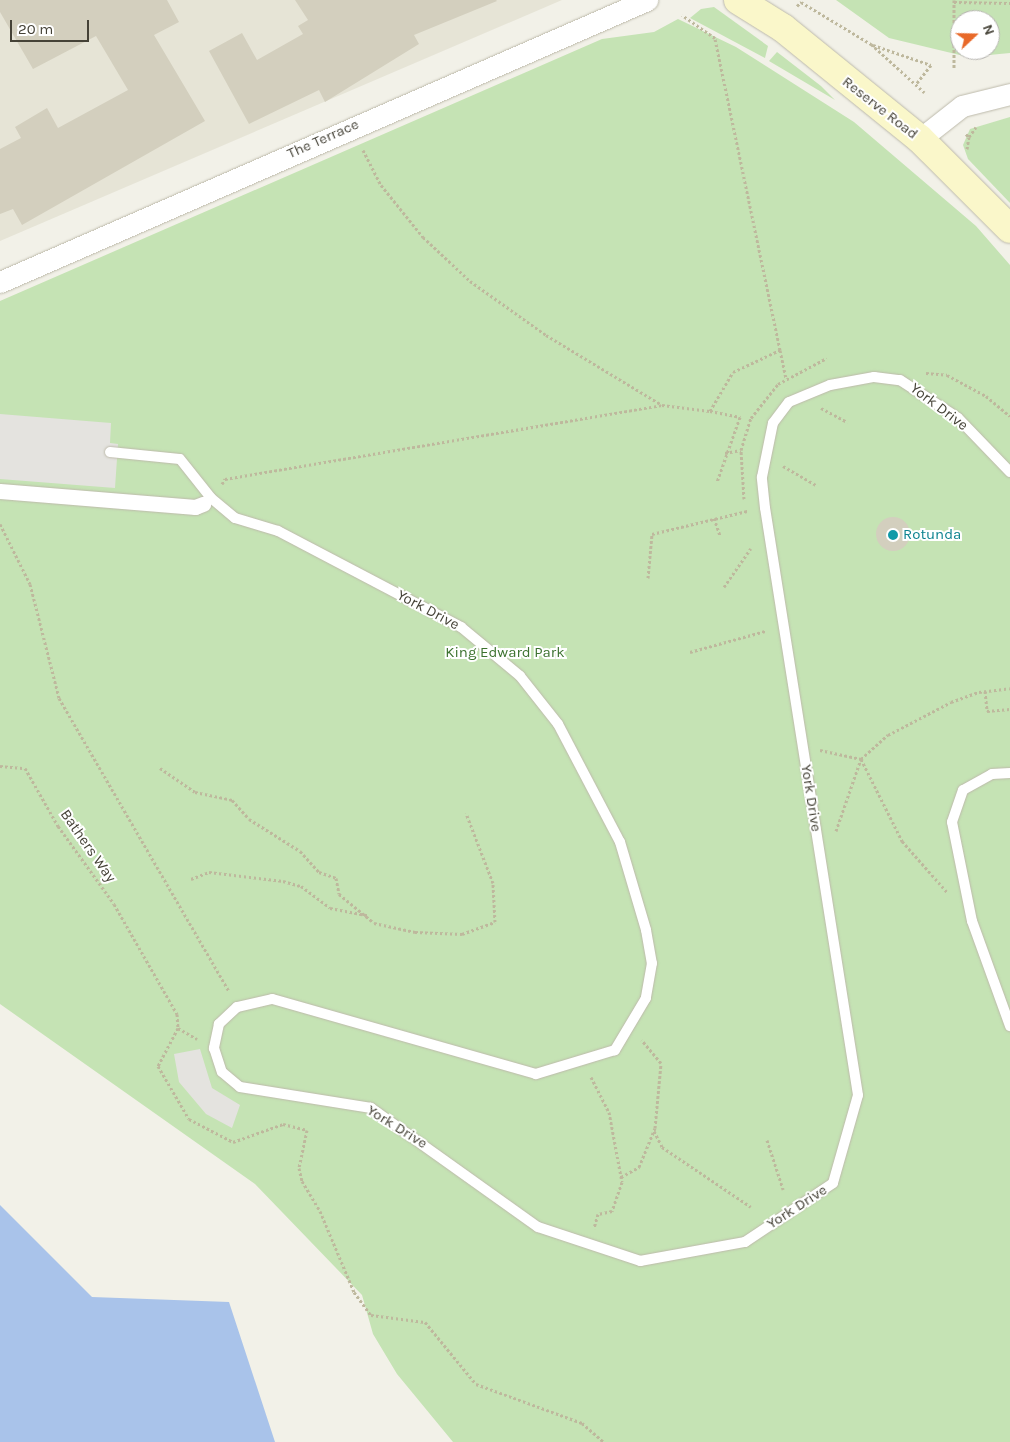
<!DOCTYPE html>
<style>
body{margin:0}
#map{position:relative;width:1010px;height:1442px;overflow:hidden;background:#f2f1e8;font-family:Karla,sans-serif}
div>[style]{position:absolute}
.residential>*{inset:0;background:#e6e4d6}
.green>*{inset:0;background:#c5e3b4}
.parking>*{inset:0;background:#e4e3df}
.water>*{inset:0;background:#a9c3ea}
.building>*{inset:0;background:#d3cfbe}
.round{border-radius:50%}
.path>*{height:3px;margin-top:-1.5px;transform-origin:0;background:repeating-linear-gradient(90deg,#beb89d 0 2.5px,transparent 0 5px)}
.roads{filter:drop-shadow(0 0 1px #bdbaab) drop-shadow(0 0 1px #bdbaab)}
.service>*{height:10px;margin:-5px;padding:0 5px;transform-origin:5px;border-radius:5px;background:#fff}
.pedestrian>*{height:15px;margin:-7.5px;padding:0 7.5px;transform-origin:7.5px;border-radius:7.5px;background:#fff}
.minor>*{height:21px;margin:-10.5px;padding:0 10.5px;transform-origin:10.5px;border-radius:10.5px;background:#fff}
.secondary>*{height:28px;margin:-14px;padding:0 14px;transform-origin:14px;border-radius:14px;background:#faf7ca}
.dots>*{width:14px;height:14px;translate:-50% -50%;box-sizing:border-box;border:2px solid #fff;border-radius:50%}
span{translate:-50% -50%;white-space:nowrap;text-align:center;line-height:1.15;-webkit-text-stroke:4px #fff;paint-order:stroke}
.street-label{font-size:15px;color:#454237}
.culture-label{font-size:15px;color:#0d838f}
.left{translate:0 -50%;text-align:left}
.park-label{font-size:15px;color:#3c722f}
.north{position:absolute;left:950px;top:10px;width:50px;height:50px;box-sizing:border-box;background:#fff;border:1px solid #b5b3af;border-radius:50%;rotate:69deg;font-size:14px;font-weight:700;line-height:20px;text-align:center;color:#454237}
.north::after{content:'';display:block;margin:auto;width:18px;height:22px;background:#e86929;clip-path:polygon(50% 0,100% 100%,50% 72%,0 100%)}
.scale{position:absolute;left:10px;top:20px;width:79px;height:22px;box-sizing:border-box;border:2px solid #454237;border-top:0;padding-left:6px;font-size:15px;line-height:18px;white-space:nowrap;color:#454237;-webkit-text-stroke:4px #fff;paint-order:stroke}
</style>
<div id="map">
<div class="residential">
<div style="clip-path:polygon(0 0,562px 0,0 241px)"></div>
</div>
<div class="green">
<div style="clip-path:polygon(evenodd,836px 0,1010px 0,1010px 53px,968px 57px,889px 38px,836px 0,960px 20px,990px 20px,990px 50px,960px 50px,960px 20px)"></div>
<div style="clip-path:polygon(714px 7px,768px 46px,765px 58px,690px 18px,701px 9px)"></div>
<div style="clip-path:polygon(678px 19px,736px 47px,854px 122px,976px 226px,1010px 265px,1010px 1442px,453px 1442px,397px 1374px,373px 1334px,362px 1295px,255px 1184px,0 1004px,0 301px,602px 39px,654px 32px)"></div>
<div style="clip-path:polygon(777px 52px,821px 86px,835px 100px,769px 61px)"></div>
<div style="clip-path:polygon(1010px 117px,1010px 203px,968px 159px,963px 145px,970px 129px)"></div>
</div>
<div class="parking">
<div style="clip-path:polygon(0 414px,111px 423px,110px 443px,118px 444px,115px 488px,0 479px)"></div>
<div style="clip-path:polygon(200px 1049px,212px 1088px,240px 1105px,232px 1128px,206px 1114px,179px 1082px,174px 1054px)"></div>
</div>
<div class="water">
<div style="clip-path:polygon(0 1205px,92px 1297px,229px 1302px,275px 1442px,0 1442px)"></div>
</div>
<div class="building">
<div style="clip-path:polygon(0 0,167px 0,179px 22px,154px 35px,205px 121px,22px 225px,13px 209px,0 214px,0 149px,21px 138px,15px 127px,47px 108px,58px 128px,128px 90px,96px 36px,33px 69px,0 12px)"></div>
<div style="clip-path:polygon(295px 0,496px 0,497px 1px,414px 35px,419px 44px,325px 102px,319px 90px,249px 124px,209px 51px,242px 33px,257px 60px,303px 34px,298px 26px,308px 20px)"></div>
<div class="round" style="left:876px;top:517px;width:34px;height:34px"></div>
</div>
<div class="path">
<div style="left:954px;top:0;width:69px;rotate:90deg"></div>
<div style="left:954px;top:2px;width:56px;rotate:1deg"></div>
<div style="left:797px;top:6px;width:6px;rotate:-45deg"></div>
<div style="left:801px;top:2px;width:82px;rotate:31deg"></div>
<div style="left:871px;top:44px;width:72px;rotate:42.2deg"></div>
<div style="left:873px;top:45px;width:61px;rotate:19deg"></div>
<div style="left:931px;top:65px;width:24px;rotate:128deg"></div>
<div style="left:966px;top:134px;width:4px;rotate:45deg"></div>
<div style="left:969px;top:137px;width:12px;rotate:-55deg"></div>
<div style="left:967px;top:149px;width:12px;rotate:-81deg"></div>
<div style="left:363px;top:150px;width:39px;rotate:63deg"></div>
<div style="left:381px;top:185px;width:67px;rotate:51.1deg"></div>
<div style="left:423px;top:237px;width:64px;rotate:43.1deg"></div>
<div style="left:470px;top:281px;width:93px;rotate:35.4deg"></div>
<div style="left:546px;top:335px;width:135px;rotate:31.1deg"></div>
<div style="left:780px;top:350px;width:29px;rotate:78deg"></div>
<div style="left:926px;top:373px;width:21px;rotate:5deg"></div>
<div style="left:947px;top:375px;width:44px;rotate:28.3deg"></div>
<div style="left:986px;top:396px;width:31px;rotate:40deg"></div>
<div style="left:821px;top:408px;width:30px;rotate:28deg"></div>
<div style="left:710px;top:411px;width:31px;rotate:11deg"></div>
<div style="left:740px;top:417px;width:69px;rotate:109.5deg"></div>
<div style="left:725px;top:453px;width:16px;rotate:-11deg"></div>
<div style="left:783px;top:466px;width:39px;rotate:30deg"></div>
<div style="left:222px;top:484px;width:6px;rotate:-59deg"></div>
<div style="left:225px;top:479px;width:443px;rotate:-9.6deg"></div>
<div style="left:662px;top:405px;width:48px;rotate:7.1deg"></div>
<div style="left:710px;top:411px;width:45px;rotate:-59.5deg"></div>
<div style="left:733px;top:372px;width:52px;rotate:-25.1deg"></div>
<div style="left:780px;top:350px;width:319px;rotate:-101.8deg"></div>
<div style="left:715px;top:38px;width:40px;rotate:-145.1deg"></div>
<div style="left:744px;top:499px;width:49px;rotate:-93.5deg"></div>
<div style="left:741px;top:450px;width:34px;rotate:-73deg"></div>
<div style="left:751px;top:418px;width:43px;rotate:-51.5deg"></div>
<div style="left:778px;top:384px;width:55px;rotate:-28deg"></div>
<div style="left:714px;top:518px;width:18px;rotate:71deg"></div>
<div style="left:0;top:524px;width:67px;rotate:63.4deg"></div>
<div style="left:30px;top:584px;width:118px;rotate:75.7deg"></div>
<div style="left:59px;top:698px;width:339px;rotate:59.9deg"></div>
<div style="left:648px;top:578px;width:44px;rotate:-84.8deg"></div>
<div style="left:652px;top:534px;width:98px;rotate:-13.6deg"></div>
<div style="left:724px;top:587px;width:47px;rotate:-55.3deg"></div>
<div style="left:690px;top:652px;width:78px;rotate:-15.6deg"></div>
<div style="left:985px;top:691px;width:20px;rotate:84deg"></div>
<div style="left:987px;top:711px;width:23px;rotate:-5deg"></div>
<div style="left:820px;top:750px;width:42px;rotate:12.4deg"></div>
<div style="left:861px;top:759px;width:92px;rotate:63.4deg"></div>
<div style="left:902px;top:841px;width:68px;rotate:48.6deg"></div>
<div style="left:0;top:766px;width:25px;rotate:5deg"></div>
<div style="left:25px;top:768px;width:67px;rotate:60.4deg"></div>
<div style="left:58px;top:826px;width:96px;rotate:54.3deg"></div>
<div style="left:114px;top:904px;width:127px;rotate:60.2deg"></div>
<div style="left:177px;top:1014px;width:14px;rotate:86deg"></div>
<div style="left:178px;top:1028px;width:43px;rotate:117.8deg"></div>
<div style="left:158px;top:1066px;width:61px;rotate:59.7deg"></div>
<div style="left:189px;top:1119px;width:50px;rotate:27.6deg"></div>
<div style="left:233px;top:1142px;width:53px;rotate:-19.8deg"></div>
<div style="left:283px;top:1124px;width:25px;rotate:14deg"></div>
<div style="left:307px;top:1130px;width:39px;rotate:102deg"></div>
<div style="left:299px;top:1168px;width:13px;rotate:77deg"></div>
<div style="left:302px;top:1181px;width:35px;rotate:59deg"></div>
<div style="left:320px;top:1211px;width:88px;rotate:67.2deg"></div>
<div style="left:354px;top:1292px;width:29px;rotate:54deg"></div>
<div style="left:371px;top:1315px;width:54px;rotate:7.4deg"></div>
<div style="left:425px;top:1322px;width:80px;rotate:50.6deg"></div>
<div style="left:476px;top:1384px;width:113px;rotate:20.2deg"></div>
<div style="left:582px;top:1423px;width:29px;rotate:41deg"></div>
<div style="left:160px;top:768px;width:42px;rotate:34.4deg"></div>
<div style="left:195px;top:792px;width:38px;rotate:12deg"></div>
<div style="left:232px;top:800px;width:25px;rotate:48deg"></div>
<div style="left:249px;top:819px;width:60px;rotate:32.1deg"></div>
<div style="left:300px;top:851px;width:28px;rotate:48deg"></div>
<div style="left:319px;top:872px;width:18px;rotate:19deg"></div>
<div style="left:336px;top:878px;width:16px;rotate:79deg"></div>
<div style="left:339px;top:894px;width:45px;rotate:39.6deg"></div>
<div style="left:374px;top:923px;width:42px;rotate:12.4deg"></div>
<div style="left:415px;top:932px;width:47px;rotate:2.4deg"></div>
<div style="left:462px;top:934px;width:35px;rotate:-20deg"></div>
<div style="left:495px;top:922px;width:39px;rotate:-93deg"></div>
<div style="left:493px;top:883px;width:75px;rotate:-111.1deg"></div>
<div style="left:836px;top:831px;width:76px;rotate:-70.9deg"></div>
<div style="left:861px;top:759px;width:36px;rotate:-42deg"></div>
<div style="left:888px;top:735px;width:71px;rotate:-27.6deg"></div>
<div style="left:951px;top:702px;width:30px;rotate:-20deg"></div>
<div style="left:979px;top:692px;width:31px;rotate:-7deg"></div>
<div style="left:191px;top:879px;width:19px;rotate:-21deg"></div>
<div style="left:209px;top:872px;width:75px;rotate:6.9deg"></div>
<div style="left:283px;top:881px;width:19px;rotate:16deg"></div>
<div style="left:301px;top:886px;width:36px;rotate:37deg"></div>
<div style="left:330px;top:908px;width:38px;rotate:11deg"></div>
<div style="left:178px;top:1028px;width:22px;rotate:30deg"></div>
<div style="left:591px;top:1077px;width:39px;rotate:63deg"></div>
<div style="left:609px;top:1112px;width:71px;rotate:79.5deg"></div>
<div style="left:622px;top:1182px;width:31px;rotate:109deg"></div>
<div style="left:612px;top:1211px;width:14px;rotate:168deg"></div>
<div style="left:598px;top:1214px;width:15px;rotate:106deg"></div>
<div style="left:654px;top:1131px;width:18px;rotate:63deg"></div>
<div style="left:662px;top:1147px;width:107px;rotate:34deg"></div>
<div style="left:767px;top:1140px;width:52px;rotate:71.9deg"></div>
<div style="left:621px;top:1177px;width:21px;rotate:-29deg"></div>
<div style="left:639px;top:1167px;width:42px;rotate:-67.7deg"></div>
<div style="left:655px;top:1128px;width:65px;rotate:-84.7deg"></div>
<div style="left:661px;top:1063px;width:30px;rotate:-130deg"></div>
</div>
<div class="roads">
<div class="service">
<div style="left:110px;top:452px;width:70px;rotate:5.7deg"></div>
<div style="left:180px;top:459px;width:50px;rotate:51.5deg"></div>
<div style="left:211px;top:498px;width:31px;rotate:40deg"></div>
<div style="left:235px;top:518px;width:45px;rotate:16.8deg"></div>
<div style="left:278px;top:531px;width:207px;rotate:27.7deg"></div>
<div style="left:461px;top:627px;width:77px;rotate:39.7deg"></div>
<div style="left:520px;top:676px;width:61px;rotate:51.6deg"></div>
<div style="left:558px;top:724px;width:133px;rotate:62.3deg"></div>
<div style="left:620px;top:842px;width:92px;rotate:73.5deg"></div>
<div style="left:646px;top:930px;width:34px;rotate:80deg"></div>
<div style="left:652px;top:963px;width:36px;rotate:100deg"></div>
<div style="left:646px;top:998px;width:61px;rotate:120.8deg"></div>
<div style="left:615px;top:1050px;width:83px;rotate:163.1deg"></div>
<div style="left:536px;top:1074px;width:274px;rotate:-164.1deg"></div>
<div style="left:272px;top:999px;width:36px;rotate:167deg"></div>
<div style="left:237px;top:1007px;width:25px;rotate:137deg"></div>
<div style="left:219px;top:1024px;width:25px;rotate:102deg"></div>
<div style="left:214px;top:1048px;width:25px;rotate:72deg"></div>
<div style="left:222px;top:1072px;width:23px;rotate:40deg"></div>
<div style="left:240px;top:1087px;width:133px;rotate:9.1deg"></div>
<div style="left:371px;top:1108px;width:205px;rotate:35.5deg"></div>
<div style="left:538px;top:1227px;width:108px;rotate:18.4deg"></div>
<div style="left:640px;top:1261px;width:107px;rotate:-10.3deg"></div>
<div style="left:745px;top:1242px;width:106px;rotate:-33.8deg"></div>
<div style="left:833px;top:1183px;width:91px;rotate:-74.1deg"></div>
<div style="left:858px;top:1095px;width:594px;rotate:-99deg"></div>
<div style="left:765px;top:508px;width:31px;rotate:-96deg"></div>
<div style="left:762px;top:477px;width:55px;rotate:-78.5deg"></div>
<div style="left:773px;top:423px;width:26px;rotate:-53deg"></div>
<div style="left:789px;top:402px;width:44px;rotate:-22.5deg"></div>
<div style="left:830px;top:385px;width:45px;rotate:-10.3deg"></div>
<div style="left:874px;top:377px;width:26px;rotate:7deg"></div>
<div style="left:900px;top:380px;width:69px;rotate:33.2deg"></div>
<div style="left:958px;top:418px;width:75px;rotate:46.1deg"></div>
<div style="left:1010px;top:773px;width:18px;rotate:177deg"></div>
<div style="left:992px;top:774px;width:33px;rotate:151deg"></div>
<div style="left:963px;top:790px;width:34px;rotate:109deg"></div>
<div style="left:952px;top:822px;width:101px;rotate:78.6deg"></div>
<div style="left:972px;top:921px;width:112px;rotate:70.1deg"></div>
</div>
<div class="pedestrian">
<div style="left:0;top:491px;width:196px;rotate:4.7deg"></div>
<div style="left:195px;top:507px;width:9px;rotate:-21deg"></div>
</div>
<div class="minor">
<div style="left:920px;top:139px;width:53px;rotate:-38.2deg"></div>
<div style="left:962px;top:106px;width:49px;rotate:-14deg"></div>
<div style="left:0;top:282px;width:706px;rotate:-23.55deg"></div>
</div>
<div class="secondary">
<div style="left:738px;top:0;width:53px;rotate:31.9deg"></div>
<div style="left:783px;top:28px;width:176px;rotate:39deg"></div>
<div style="left:920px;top:139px;width:127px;rotate:45deg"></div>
</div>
</div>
<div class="dots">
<div style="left:893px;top:535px;background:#0f9aa8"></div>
</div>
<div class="street-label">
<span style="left:880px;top:108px;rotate:38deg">Reserve Road</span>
<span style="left:323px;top:139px;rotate:-24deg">The Terrace</span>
<span style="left:939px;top:407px;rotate:37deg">York Drive</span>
<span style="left:428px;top:610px;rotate:28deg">York Drive</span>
<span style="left:811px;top:798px;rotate:81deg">York Drive</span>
<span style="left:88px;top:846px;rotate:55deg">Bathers Way</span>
<span style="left:397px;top:1127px;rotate:32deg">York Drive</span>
<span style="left:797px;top:1207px;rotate:-33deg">York Drive</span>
</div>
<div class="culture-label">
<span class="left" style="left:903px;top:535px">Rotunda</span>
</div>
<div class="park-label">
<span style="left:505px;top:653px">King Edward Park</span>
</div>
<div class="north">N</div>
<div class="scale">20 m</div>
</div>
